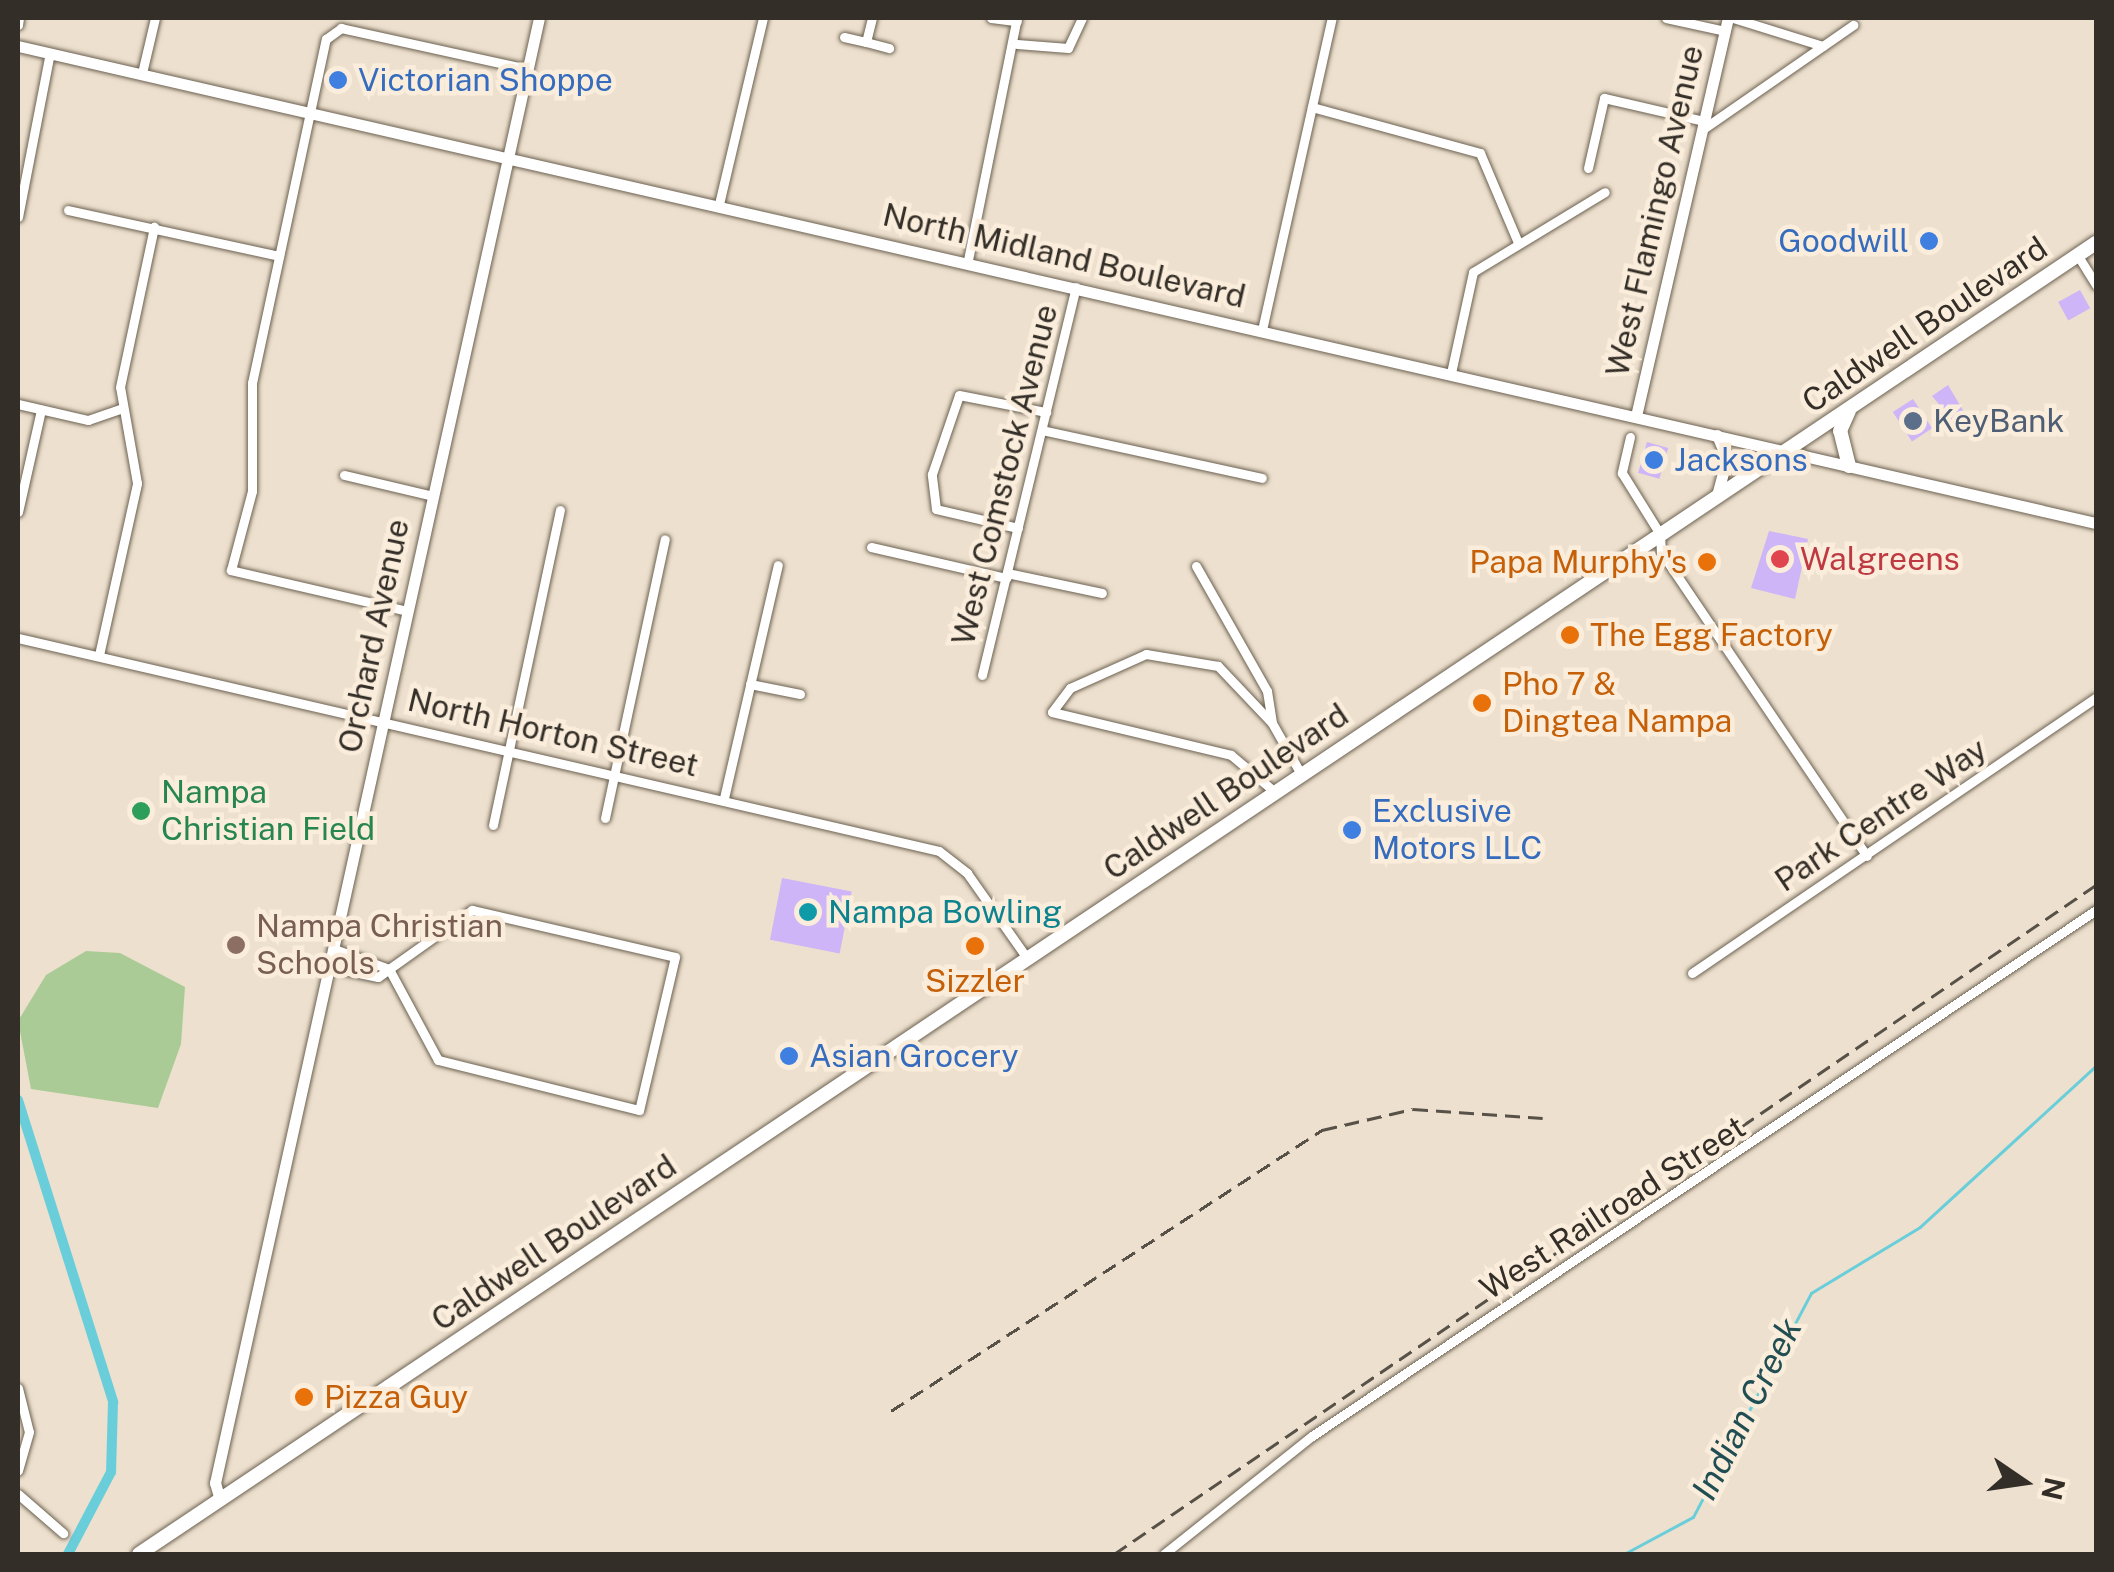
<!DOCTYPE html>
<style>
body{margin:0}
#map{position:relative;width:2114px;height:1572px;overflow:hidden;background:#ede0ce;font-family:"Public Sans",sans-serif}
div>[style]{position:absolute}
.green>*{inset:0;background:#abcb96}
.stream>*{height:2.5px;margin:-1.25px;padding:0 1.25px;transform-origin:1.25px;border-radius:1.25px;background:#6aceda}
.canal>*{height:10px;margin:-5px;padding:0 5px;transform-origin:5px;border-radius:5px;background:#6aceda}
.building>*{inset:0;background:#cdb5f7;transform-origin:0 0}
.roads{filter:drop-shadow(0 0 2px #6c6151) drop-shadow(0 0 2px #6c6151)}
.street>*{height:9px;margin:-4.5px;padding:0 4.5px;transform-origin:4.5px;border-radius:4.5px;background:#fff}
.secondary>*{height:11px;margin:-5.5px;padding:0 5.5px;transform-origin:5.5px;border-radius:5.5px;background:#fff}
.primary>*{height:14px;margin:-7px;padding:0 7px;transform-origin:7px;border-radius:7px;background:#fff}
.rail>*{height:2.5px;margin-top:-1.25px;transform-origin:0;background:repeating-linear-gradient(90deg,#575148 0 15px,transparent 0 23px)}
.dots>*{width:28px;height:28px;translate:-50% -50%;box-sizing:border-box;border:5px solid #fbeddb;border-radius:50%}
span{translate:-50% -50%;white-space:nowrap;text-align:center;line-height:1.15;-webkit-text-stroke:9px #fbeddb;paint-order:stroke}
.shop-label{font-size:32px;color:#366cbe}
.left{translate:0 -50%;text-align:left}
.right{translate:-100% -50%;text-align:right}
.street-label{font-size:32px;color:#332e27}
.service-label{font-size:32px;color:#4e5e75}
.health-label{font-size:32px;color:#be3a42}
.food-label{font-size:32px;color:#c56008}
.leisure-label{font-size:32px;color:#27864d}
.culture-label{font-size:32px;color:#0d838f}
.education-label{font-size:32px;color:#785e54}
.water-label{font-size:35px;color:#214e53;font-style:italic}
.frame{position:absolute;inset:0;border:20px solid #332e27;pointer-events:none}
.north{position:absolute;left:1974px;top:1432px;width:100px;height:100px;-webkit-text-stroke:8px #fbeddb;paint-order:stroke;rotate:103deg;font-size:28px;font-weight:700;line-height:40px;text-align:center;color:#332e27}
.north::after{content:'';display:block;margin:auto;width:35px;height:45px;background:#332e27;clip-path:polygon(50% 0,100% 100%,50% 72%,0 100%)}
</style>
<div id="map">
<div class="green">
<div style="clip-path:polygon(86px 951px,120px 953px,185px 987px,181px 1044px,158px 1108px,31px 1089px,18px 1021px,46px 975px)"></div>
</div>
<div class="stream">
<div style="left:1624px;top:1554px;width:78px;rotate:-28.2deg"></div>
<div style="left:1693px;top:1517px;width:253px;rotate:-62.2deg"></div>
<div style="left:1811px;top:1293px;width:127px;rotate:-31.2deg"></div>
<div style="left:1920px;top:1227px;width:239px;rotate:-42.5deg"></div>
</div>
<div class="canal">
<div style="left:18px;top:1100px;width:317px;rotate:72.5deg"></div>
<div style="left:113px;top:1402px;width:70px;rotate:91.6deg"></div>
<div style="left:111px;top:1472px;width:93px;rotate:117.7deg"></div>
</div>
<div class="building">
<div style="left:2080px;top:290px;width:21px;height:25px;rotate:61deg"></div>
<div style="clip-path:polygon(1948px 385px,1973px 427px,1965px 435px,1932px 396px)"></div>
<div style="left:1913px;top:399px;width:35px;height:24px;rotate:57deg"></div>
<div style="left:1647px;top:442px;width:22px;height:32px;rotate:16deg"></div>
<div style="clip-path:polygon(1769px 531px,1808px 539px,1795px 599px,1751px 588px)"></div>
<div style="left:782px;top:878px;width:71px;height:63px;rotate:11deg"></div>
</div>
<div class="roads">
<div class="street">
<div style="left:991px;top:18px;width:26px;rotate:7deg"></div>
<div style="left:1666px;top:18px;width:60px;rotate:12.4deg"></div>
<div style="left:1733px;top:18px;width:94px;rotate:17.3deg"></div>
<div style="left:18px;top:25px;width:7px;rotate:-82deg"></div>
<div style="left:844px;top:37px;width:23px;rotate:13deg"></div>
<div style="left:866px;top:42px;width:25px;rotate:-76deg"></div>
<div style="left:866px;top:42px;width:24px;rotate:15deg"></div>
<div style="left:1017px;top:44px;width:51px;rotate:4.5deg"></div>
<div style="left:1068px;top:48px;width:33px;rotate:-65deg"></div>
<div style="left:142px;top:73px;width:57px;rotate:-76.7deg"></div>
<div style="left:1312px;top:107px;width:174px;rotate:15.3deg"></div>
<div style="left:1480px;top:153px;width:95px;rotate:67deg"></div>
<div style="left:1703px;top:129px;width:183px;rotate:-34.7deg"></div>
<div style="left:1588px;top:168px;width:72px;rotate:-77.1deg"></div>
<div style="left:1604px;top:98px;width:103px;rotate:13deg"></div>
<div style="left:719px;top:204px;width:191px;rotate:-76.7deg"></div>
<div style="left:68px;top:210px;width:216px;rotate:12.3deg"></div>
<div style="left:18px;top:217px;width:167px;rotate:-79deg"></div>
<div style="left:2078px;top:256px;width:34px;rotate:58deg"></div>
<div style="left:968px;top:260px;width:247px;rotate:-78.6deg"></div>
<div style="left:1262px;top:330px;width:320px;rotate:-77.4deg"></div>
<div style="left:1451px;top:373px;width:103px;rotate:-77.7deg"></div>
<div style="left:1473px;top:272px;width:154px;rotate:-31.2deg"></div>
<div style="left:18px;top:404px;width:72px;rotate:12.9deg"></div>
<div style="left:88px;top:420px;width:36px;rotate:-19deg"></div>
<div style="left:1042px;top:430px;width:225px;rotate:12.3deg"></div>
<div style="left:1630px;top:437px;width:37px;rotate:103deg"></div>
<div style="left:1622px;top:473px;width:72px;rotate:58.1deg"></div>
<div style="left:1660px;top:534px;width:18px;rotate:87deg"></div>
<div style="left:1661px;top:552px;width:367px;rotate:55.9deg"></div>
<div style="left:344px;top:475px;width:91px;rotate:13.3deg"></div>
<div style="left:18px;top:512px;width:105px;rotate:-77.3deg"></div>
<div style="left:1018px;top:528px;width:84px;rotate:-167deg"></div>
<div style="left:936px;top:509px;width:35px;rotate:-97deg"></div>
<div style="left:932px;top:474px;width:83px;rotate:-71.1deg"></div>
<div style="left:959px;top:395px;width:89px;rotate:11.1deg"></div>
<div style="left:871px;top:547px;width:139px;rotate:12.9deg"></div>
<div style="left:1196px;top:566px;width:144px;rotate:60.4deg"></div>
<div style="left:1267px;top:691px;width:32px;rotate:81deg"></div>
<div style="left:1272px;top:723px;width:59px;rotate:60.4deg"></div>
<div style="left:1007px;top:573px;width:97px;rotate:11.9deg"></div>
<div style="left:408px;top:611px;width:182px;rotate:-167deg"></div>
<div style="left:231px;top:570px;width:82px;rotate:-75.1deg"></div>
<div style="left:252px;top:491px;width:108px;rotate:-90deg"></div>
<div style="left:252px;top:383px;width:352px;rotate:-77.9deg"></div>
<div style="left:326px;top:39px;width:19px;rotate:-36deg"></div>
<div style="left:341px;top:28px;width:191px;rotate:12.4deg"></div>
<div style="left:18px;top:638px;width:945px;rotate:13.02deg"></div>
<div style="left:939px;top:851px;width:36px;rotate:38deg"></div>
<div style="left:967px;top:873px;width:104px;rotate:54.8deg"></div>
<div style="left:99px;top:655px;width:176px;rotate:-77.5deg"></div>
<div style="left:137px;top:483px;width:97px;rotate:-100deg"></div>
<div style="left:120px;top:387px;width:164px;rotate:-78deg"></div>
<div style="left:982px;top:675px;width:399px;rotate:-76.4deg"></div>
<div style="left:750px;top:684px;width:51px;rotate:11.3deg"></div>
<div style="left:1272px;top:723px;width:79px;rotate:-133.5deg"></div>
<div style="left:1218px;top:666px;width:73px;rotate:-170.5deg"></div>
<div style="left:1146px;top:654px;width:83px;rotate:155.9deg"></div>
<div style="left:1070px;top:688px;width:30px;rotate:127deg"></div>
<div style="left:1052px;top:712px;width:184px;rotate:13.5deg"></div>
<div style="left:1231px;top:755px;width:57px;rotate:40.1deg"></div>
<div style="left:724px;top:798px;width:239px;rotate:-77deg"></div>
<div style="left:605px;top:818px;width:285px;rotate:-77.9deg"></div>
<div style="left:493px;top:825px;width:322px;rotate:-78deg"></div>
<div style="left:472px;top:910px;width:208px;rotate:13deg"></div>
<div style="left:675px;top:957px;width:157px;rotate:103.2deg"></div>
<div style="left:639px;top:1110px;width:207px;rotate:-166deg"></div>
<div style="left:438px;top:1060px;width:103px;rotate:-118.3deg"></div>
<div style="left:389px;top:969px;width:102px;rotate:-35.4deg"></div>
<div style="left:330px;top:967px;width:49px;rotate:11.8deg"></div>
<div style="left:378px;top:977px;width:14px;rotate:-36deg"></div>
<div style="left:389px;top:969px;width:59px;rotate:-160deg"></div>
<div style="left:1692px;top:973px;width:489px;rotate:-34.3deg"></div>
<div style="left:18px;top:1388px;width:45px;rotate:76deg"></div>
<div style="left:29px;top:1432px;width:40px;rotate:106deg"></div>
<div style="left:18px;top:1494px;width:60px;rotate:40.9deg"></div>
<div style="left:1164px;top:1554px;width:189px;rotate:-38.6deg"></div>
<div style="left:1312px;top:1436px;width:944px;rotate:-33.86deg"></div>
</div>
<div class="secondary">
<div style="left:18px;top:46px;width:2132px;rotate:12.93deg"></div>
<div style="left:1636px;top:416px;width:408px;rotate:-77deg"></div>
<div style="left:1717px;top:435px;width:25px;rotate:67deg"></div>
<div style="left:1727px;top:458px;width:39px;rotate:105deg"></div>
<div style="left:220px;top:1500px;width:18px;rotate:-106deg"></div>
<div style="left:215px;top:1483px;width:1500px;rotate:-77.53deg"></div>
</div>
<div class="primary">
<div style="left:1849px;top:466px;width:36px;rotate:-104deg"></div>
<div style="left:1840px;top:431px;width:22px;rotate:-66deg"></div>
<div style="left:139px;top:1554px;width:2356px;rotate:-33.82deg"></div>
</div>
</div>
<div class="rail">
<div style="left:891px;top:1411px;width:515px;rotate:-33.1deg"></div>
<div style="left:1322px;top:1130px;width:93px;rotate:-13deg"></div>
<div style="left:1413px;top:1109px;width:130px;rotate:4deg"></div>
<div style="left:1114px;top:1554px;width:1188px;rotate:-34.27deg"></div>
</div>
<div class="dots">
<div style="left:338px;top:80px;background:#3f7fe0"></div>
<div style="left:1929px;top:241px;background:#3f7fe0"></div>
<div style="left:1913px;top:421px;background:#5c6f8a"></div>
<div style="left:1654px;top:460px;background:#3f7fe0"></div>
<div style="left:1780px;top:559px;background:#e0444e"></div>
<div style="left:1707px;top:562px;background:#e8710a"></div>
<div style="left:1570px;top:635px;background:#e8710a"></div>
<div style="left:1482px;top:703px;background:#e8710a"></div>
<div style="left:141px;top:811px;background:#2e9e5b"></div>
<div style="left:1352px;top:830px;background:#3f7fe0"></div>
<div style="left:808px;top:912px;background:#0f9aa8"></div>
<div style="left:236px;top:945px;background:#8d6e63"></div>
<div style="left:975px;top:946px;background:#e8710a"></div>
<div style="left:789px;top:1056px;background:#3f7fe0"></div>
<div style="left:304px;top:1397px;background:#e8710a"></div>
</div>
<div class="shop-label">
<span class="left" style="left:358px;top:80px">Victorian Shoppe</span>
<span class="right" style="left:1909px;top:241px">Goodwill</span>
<span class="left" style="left:1674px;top:460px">Jacksons</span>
<span class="left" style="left:1372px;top:830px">Exclusive<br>Motors LLC</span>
<span class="left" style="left:809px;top:1056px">Asian Grocery</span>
</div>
<div class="street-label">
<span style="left:1655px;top:211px;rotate:-77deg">West Flamingo Avenue</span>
<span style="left:1064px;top:256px;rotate:13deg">North Midland Boulevard</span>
<span style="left:1925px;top:325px;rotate:-34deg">Caldwell Boulevard</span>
<span style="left:1005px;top:475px;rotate:-76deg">West Comstock Avenue</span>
<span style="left:374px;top:636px;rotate:-78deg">Orchard Avenue</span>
<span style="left:553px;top:733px;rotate:13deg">North Horton Street</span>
<span style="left:1226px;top:792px;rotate:-34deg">Caldwell Boulevard</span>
<span style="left:1881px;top:815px;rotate:-34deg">Park Centre Way</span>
<span style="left:1613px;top:1208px;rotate:-33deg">West Railroad Street</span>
<span style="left:554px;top:1243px;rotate:-34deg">Caldwell Boulevard</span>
</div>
<div class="service-label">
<span class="left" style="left:1933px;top:421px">KeyBank</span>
</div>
<div class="health-label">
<span class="left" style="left:1800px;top:559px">Walgreens</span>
</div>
<div class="food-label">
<span class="right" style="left:1687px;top:562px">Papa Murphy's</span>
<span class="left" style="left:1590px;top:635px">The Egg Factory</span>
<span class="left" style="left:1502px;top:703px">Pho 7 &amp;<br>Dingtea Nampa</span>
<span style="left:975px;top:981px">Sizzler</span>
<span class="left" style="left:324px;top:1397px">Pizza Guy</span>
</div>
<div class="leisure-label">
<span class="left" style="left:161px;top:811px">Nampa<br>Christian Field</span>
</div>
<div class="culture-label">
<span class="left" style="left:828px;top:912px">Nampa Bowling</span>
</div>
<div class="education-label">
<span class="left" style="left:256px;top:945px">Nampa Christian<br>Schools</span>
</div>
<div class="water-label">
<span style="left:1747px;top:1409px;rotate:-63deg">Indian Creek</span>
</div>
<div class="frame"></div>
<div class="north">N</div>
</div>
